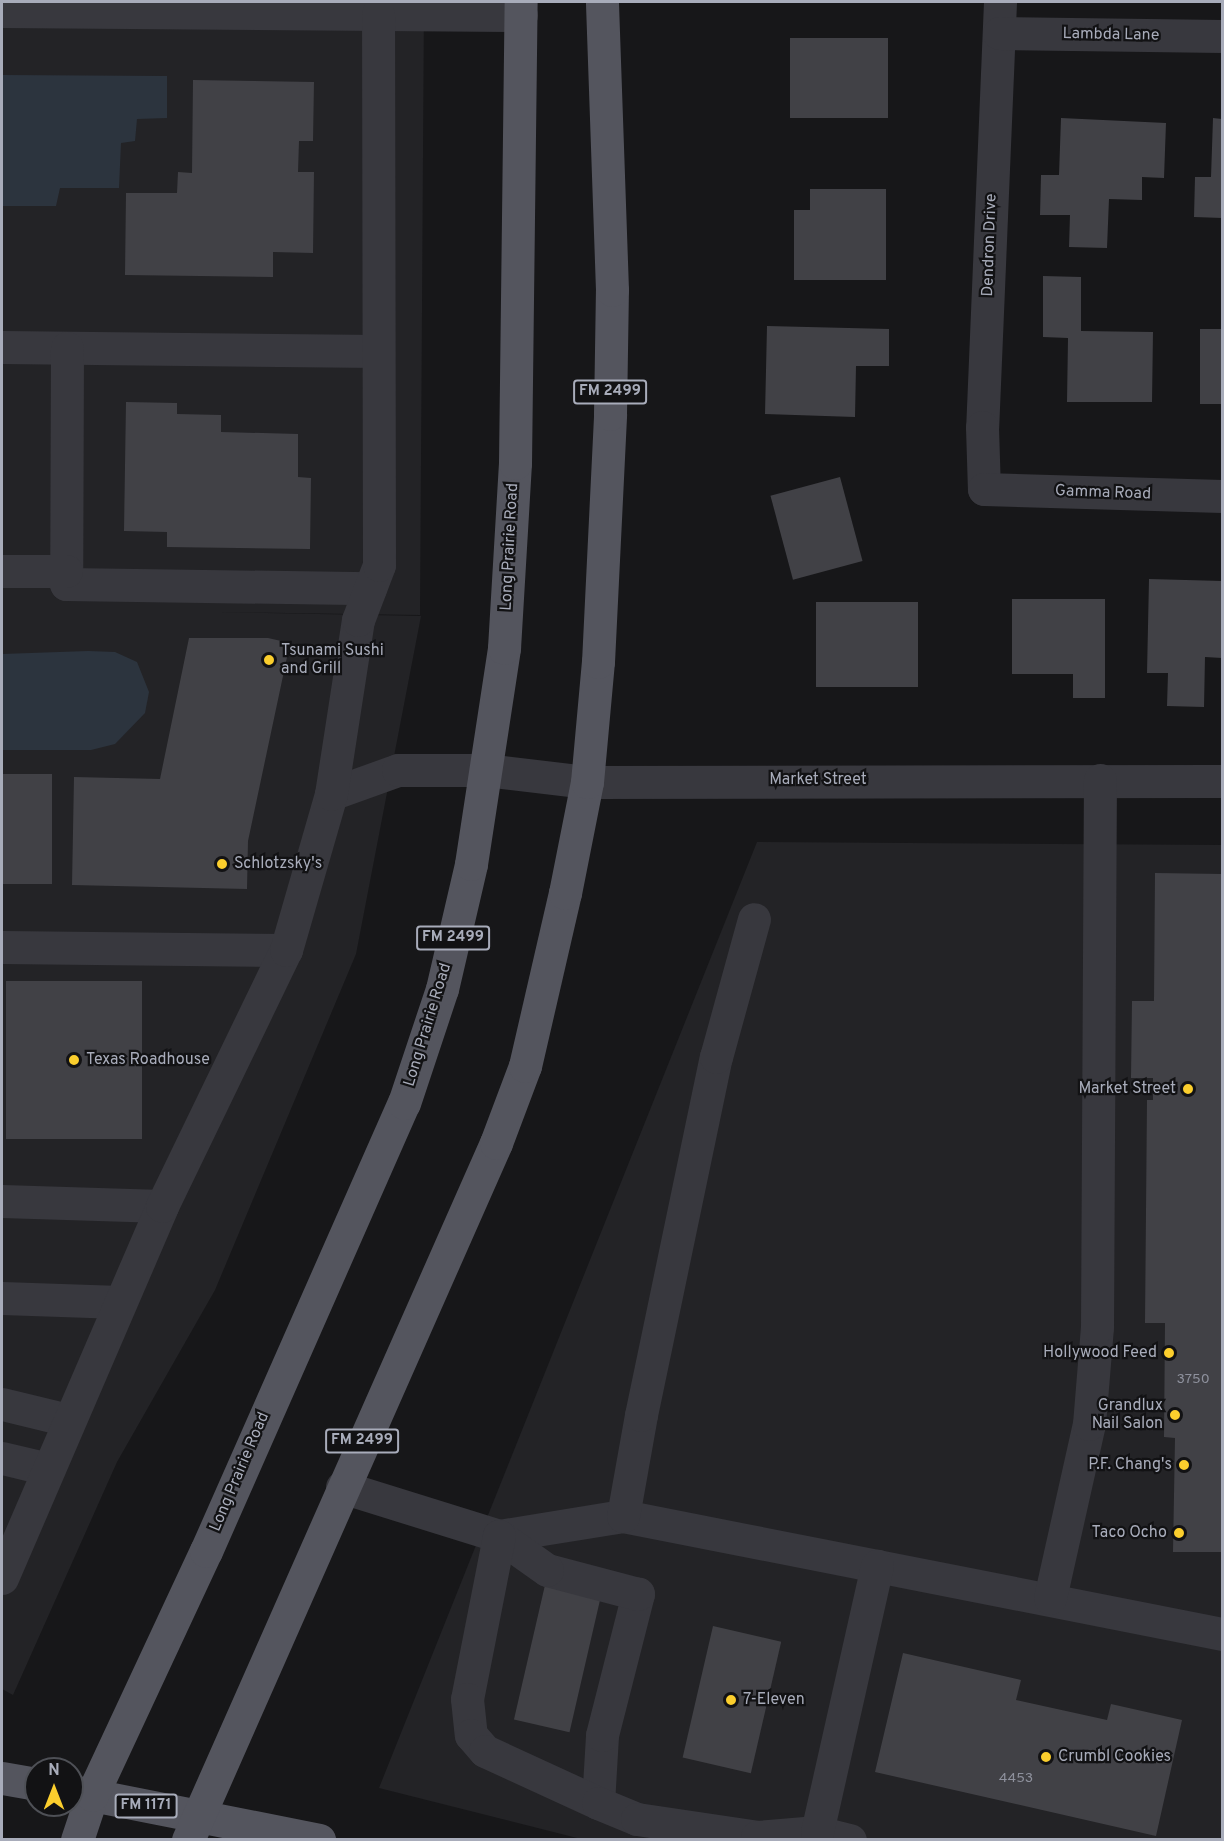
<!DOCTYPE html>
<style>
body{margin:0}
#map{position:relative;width:1224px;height:1841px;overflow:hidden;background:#171719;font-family:Overpass,sans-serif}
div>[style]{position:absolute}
.built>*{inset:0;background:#232326}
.water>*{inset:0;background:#2c343e}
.building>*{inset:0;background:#414146;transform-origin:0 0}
.minor>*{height:33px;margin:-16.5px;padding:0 16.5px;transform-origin:16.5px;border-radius:16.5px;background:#38383e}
.major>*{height:33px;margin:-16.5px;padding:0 16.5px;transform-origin:16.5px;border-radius:16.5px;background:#54555e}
.dots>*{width:16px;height:16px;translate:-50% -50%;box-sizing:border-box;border:3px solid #121214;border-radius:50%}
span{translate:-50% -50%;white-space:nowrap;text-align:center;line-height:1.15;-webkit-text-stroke:4.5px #121214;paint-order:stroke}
.number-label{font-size:14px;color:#8e919d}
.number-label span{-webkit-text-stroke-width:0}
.shield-label span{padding:2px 4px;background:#121214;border:2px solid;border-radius:4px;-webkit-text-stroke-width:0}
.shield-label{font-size:15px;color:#a8acba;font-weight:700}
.street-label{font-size:16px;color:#a8acba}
.poi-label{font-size:16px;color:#a8acba}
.left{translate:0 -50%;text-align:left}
.right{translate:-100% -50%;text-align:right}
.frame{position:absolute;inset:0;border:3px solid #a8acba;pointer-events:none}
.north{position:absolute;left:24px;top:1757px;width:60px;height:60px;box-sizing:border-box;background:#121214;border:2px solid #4e5056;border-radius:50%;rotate:0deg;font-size:16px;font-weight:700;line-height:24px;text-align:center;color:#a8acba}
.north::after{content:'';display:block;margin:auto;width:21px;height:27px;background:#fbce2d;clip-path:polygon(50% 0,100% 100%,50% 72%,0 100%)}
</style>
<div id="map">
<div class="built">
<div style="clip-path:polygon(2px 2px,424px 2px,420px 615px,216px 612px,421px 616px,356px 954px,215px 1290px,117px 1462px,13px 1695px,2px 1689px)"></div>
<div style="clip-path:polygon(757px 842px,1222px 845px,1222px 1839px,585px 1840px,379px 1788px)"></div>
</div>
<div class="water">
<div style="clip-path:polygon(2px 75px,167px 76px,167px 118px,137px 119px,135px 141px,121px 143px,119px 188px,60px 188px,56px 206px,2px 206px)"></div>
<div style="clip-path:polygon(88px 651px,115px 652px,137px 662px,149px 692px,145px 713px,115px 744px,91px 750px,2px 750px,2px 654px)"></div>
</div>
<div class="building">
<div style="left:790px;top:38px;width:98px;height:80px"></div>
<div style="clip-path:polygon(193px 80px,314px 82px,313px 141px,299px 141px,298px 172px,314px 172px,313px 253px,273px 252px,273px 277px,125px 275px,126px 193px,177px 193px,178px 172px,192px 173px)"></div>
<div style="clip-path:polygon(1061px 118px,1166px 123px,1164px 178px,1142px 177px,1142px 200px,1109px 199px,1107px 248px,1069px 247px,1070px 215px,1040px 215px,1041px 175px,1059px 175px)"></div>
<div style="clip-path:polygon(1213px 118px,1222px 119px,1222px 218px,1194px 217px,1195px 177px,1211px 177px)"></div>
<div style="clip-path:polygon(810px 189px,886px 189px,886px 280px,794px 280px,794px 210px,810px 210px)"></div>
<div style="clip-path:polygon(1043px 276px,1081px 277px,1081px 331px,1153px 332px,1152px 402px,1067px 402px,1068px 338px,1043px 337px)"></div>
<div style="clip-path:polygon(767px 326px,889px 329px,889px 366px,856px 366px,855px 417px,765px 414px)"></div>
<div style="left:1200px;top:329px;width:22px;height:75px"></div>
<div style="clip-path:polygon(126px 402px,177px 403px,177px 414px,221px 415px,221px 432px,298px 434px,298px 477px,311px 478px,310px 549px,167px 547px,167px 532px,124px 531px)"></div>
<div style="left:840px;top:477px;width:87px;height:72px;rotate:75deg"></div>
<div style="clip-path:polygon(1149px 579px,1222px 581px,1222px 658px,1205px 657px,1204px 707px,1167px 706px,1168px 673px,1147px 673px)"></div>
<div style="clip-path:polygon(1012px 599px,1105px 599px,1105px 698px,1073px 698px,1073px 674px,1012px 674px)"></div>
<div style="left:816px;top:602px;width:102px;height:85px"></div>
<div style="clip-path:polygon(189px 638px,268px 638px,290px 643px,248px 841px,247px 889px,72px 885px,74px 777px,160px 779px)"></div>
<div style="left:2px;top:774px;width:50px;height:110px"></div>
<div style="clip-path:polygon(1155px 873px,1222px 874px,1222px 1552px,1173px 1552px,1175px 1438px,1164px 1437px,1165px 1323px,1145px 1323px,1147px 1100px,1153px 1100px,1153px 1078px,1131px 1078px,1132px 1001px,1154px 1001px)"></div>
<div style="left:6px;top:981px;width:136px;height:158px"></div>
<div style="left:545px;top:1585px;width:57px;height:138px;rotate:13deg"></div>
<div style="left:713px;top:1626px;width:70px;height:135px;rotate:13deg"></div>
<div style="clip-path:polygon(903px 1653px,1021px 1680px,1016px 1700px,1107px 1720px,1111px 1704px,1182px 1720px,1156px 1836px,875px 1772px)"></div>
</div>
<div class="minor">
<div style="left:1000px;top:2px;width:425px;rotate:92.4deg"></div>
<div style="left:982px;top:427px;width:62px;rotate:88.2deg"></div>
<div style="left:984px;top:489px;width:238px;rotate:1.7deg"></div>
<div style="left:2px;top:11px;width:519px;rotate:0.44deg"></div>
<div style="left:999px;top:33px;width:223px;rotate:0.8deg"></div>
<div style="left:2px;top:347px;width:376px;rotate:0.6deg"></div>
<div style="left:67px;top:348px;width:236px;rotate:90.2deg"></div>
<div style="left:66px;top:584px;width:304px;rotate:0.8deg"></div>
<div style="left:2px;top:571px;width:64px"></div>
<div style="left:331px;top:794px;width:71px;rotate:-19.7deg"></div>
<div style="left:398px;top:770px;width:88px"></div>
<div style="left:486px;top:770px;width:102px;rotate:6.8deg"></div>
<div style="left:587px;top:782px;width:635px;rotate:-0.09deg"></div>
<div style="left:2px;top:947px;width:284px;rotate:0.6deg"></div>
<div style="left:2px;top:1201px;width:160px;rotate:1.8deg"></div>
<div style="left:2px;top:1298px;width:118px;rotate:1.9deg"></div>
<div style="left:2px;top:1404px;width:68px;rotate:13.6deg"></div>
<div style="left:2px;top:1458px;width:47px;rotate:13.4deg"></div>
<div style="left:342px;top:1487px;width:164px;rotate:17.3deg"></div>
<div style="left:499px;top:1536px;width:126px;rotate:-9.2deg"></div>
<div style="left:623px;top:1516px;width:611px;rotate:11.14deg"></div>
<div style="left:623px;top:1516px;width:103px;rotate:-79.9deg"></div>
<div style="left:641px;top:1415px;width:366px;rotate:-78.2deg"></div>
<div style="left:716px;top:1057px;width:143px;rotate:-74.6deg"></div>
<div style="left:2px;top:1578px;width:405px;rotate:-66.7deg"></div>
<div style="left:162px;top:1206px;width:284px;rotate:-64.2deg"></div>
<div style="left:286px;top:950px;width:162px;rotate:-73.9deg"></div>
<div style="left:331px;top:794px;width:176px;rotate:-81.2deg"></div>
<div style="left:358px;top:620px;width:59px;rotate:-69.1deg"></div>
<div style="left:379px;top:565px;width:551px;rotate:-90.1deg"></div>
<div style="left:1050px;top:1598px;width:178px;rotate:-77.4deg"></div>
<div style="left:1089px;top:1424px;width:97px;rotate:-85.3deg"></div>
<div style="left:1097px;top:1327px;width:547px;rotate:-89.69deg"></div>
<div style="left:598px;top:1803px;width:68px;rotate:-86.6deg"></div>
<div style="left:602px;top:1735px;width:146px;rotate:-75.7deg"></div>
<div style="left:638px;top:1594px;width:94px;rotate:-165.2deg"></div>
<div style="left:547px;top:1570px;width:59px;rotate:-144.7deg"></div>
<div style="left:499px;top:1536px;width:166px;rotate:101.1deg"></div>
<div style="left:467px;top:1699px;width:36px;rotate:84deg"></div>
<div style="left:471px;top:1735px;width:21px;rotate:49deg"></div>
<div style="left:485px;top:1751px;width:124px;rotate:24.7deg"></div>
<div style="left:598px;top:1803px;width:42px;rotate:22.3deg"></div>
<div style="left:637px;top:1819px;width:121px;rotate:8.5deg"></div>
<div style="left:757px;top:1837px;width:60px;rotate:-4.8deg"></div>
<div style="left:817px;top:1832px;width:34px;rotate:14deg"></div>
<div style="left:817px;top:1832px;width:273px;rotate:-77.3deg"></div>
</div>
<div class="major">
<div style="left:2px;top:1778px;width:35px;rotate:10deg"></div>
<div style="left:72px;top:1791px;width:252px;rotate:11.2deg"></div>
<div style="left:77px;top:1840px;width:47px;rotate:-71.6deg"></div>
<div style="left:92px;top:1795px;width:269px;rotate:-65deg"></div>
<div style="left:206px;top:1551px;width:490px;rotate:-66.2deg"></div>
<div style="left:404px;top:1103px;width:120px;rotate:-71.6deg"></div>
<div style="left:442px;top:989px;width:128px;rotate:-76.9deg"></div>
<div style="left:471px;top:864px;width:219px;rotate:-81.3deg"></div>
<div style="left:504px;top:648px;width:185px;rotate:-86.6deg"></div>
<div style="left:515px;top:463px;width:461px;rotate:-89.3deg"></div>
<div style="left:188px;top:1840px;width:762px;rotate:-66.16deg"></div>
<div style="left:496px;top:1143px;width:82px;rotate:-69.4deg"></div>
<div style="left:525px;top:1066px;width:178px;rotate:-77deg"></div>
<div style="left:565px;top:893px;width:113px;rotate:-78.8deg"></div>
<div style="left:587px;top:782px;width:121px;rotate:-84.8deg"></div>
<div style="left:598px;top:662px;width:248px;rotate:-87.2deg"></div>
<div style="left:610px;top:414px;width:124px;rotate:-89.1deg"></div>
<div style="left:612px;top:290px;width:288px;rotate:-92deg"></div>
</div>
<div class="dots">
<div style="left:269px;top:660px;background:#fbce2d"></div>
<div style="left:222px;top:864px;background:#fbce2d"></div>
<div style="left:74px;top:1060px;background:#fbce2d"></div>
<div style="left:1188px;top:1089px;background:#fbce2d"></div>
<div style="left:1169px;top:1353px;background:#fbce2d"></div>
<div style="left:1175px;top:1415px;background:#fbce2d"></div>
<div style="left:1184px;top:1465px;background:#fbce2d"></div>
<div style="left:1179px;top:1533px;background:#fbce2d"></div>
<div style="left:731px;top:1700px;background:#fbce2d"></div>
<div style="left:1046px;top:1757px;background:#fbce2d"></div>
</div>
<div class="number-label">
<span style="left:1193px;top:1380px">3750</span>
<span style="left:1016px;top:1779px">4453</span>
</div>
<div class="shield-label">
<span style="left:610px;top:392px">FM 2499</span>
<span style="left:453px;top:938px">FM 2499</span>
<span style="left:362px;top:1441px">FM 2499</span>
<span style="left:146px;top:1806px">FM 1171</span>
</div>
<div class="street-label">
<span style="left:1111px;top:35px;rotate:1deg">Lambda Lane</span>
<span style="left:990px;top:245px;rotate:-88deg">Dendron Drive</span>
<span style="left:1103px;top:493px;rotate:2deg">Gamma Road</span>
<span style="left:510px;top:547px;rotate:-87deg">Long Prairie Road</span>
<span style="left:818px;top:780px">Market Street</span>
<span style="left:428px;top:1025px;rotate:-73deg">Long Prairie Road</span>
<span style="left:240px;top:1472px;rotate:-67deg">Long Prairie Road</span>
</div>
<div class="poi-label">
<span class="left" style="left:281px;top:660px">Tsunami Sushi<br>and Grill</span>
<span class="left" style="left:234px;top:864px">Schlotzsky's</span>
<span class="left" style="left:86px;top:1060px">Texas Roadhouse</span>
<span class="right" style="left:1176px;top:1089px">Market Street</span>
<span class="right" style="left:1157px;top:1353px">Hollywood Feed</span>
<span class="right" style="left:1163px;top:1415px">Grandlux<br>Nail Salon</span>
<span class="right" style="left:1172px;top:1465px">P.F. Chang's</span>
<span class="right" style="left:1167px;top:1533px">Taco Ocho</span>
<span class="left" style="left:743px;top:1700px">7-Eleven</span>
<span class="left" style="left:1058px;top:1757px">Crumbl Cookies</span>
</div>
<div class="frame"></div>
<div class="north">N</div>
</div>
